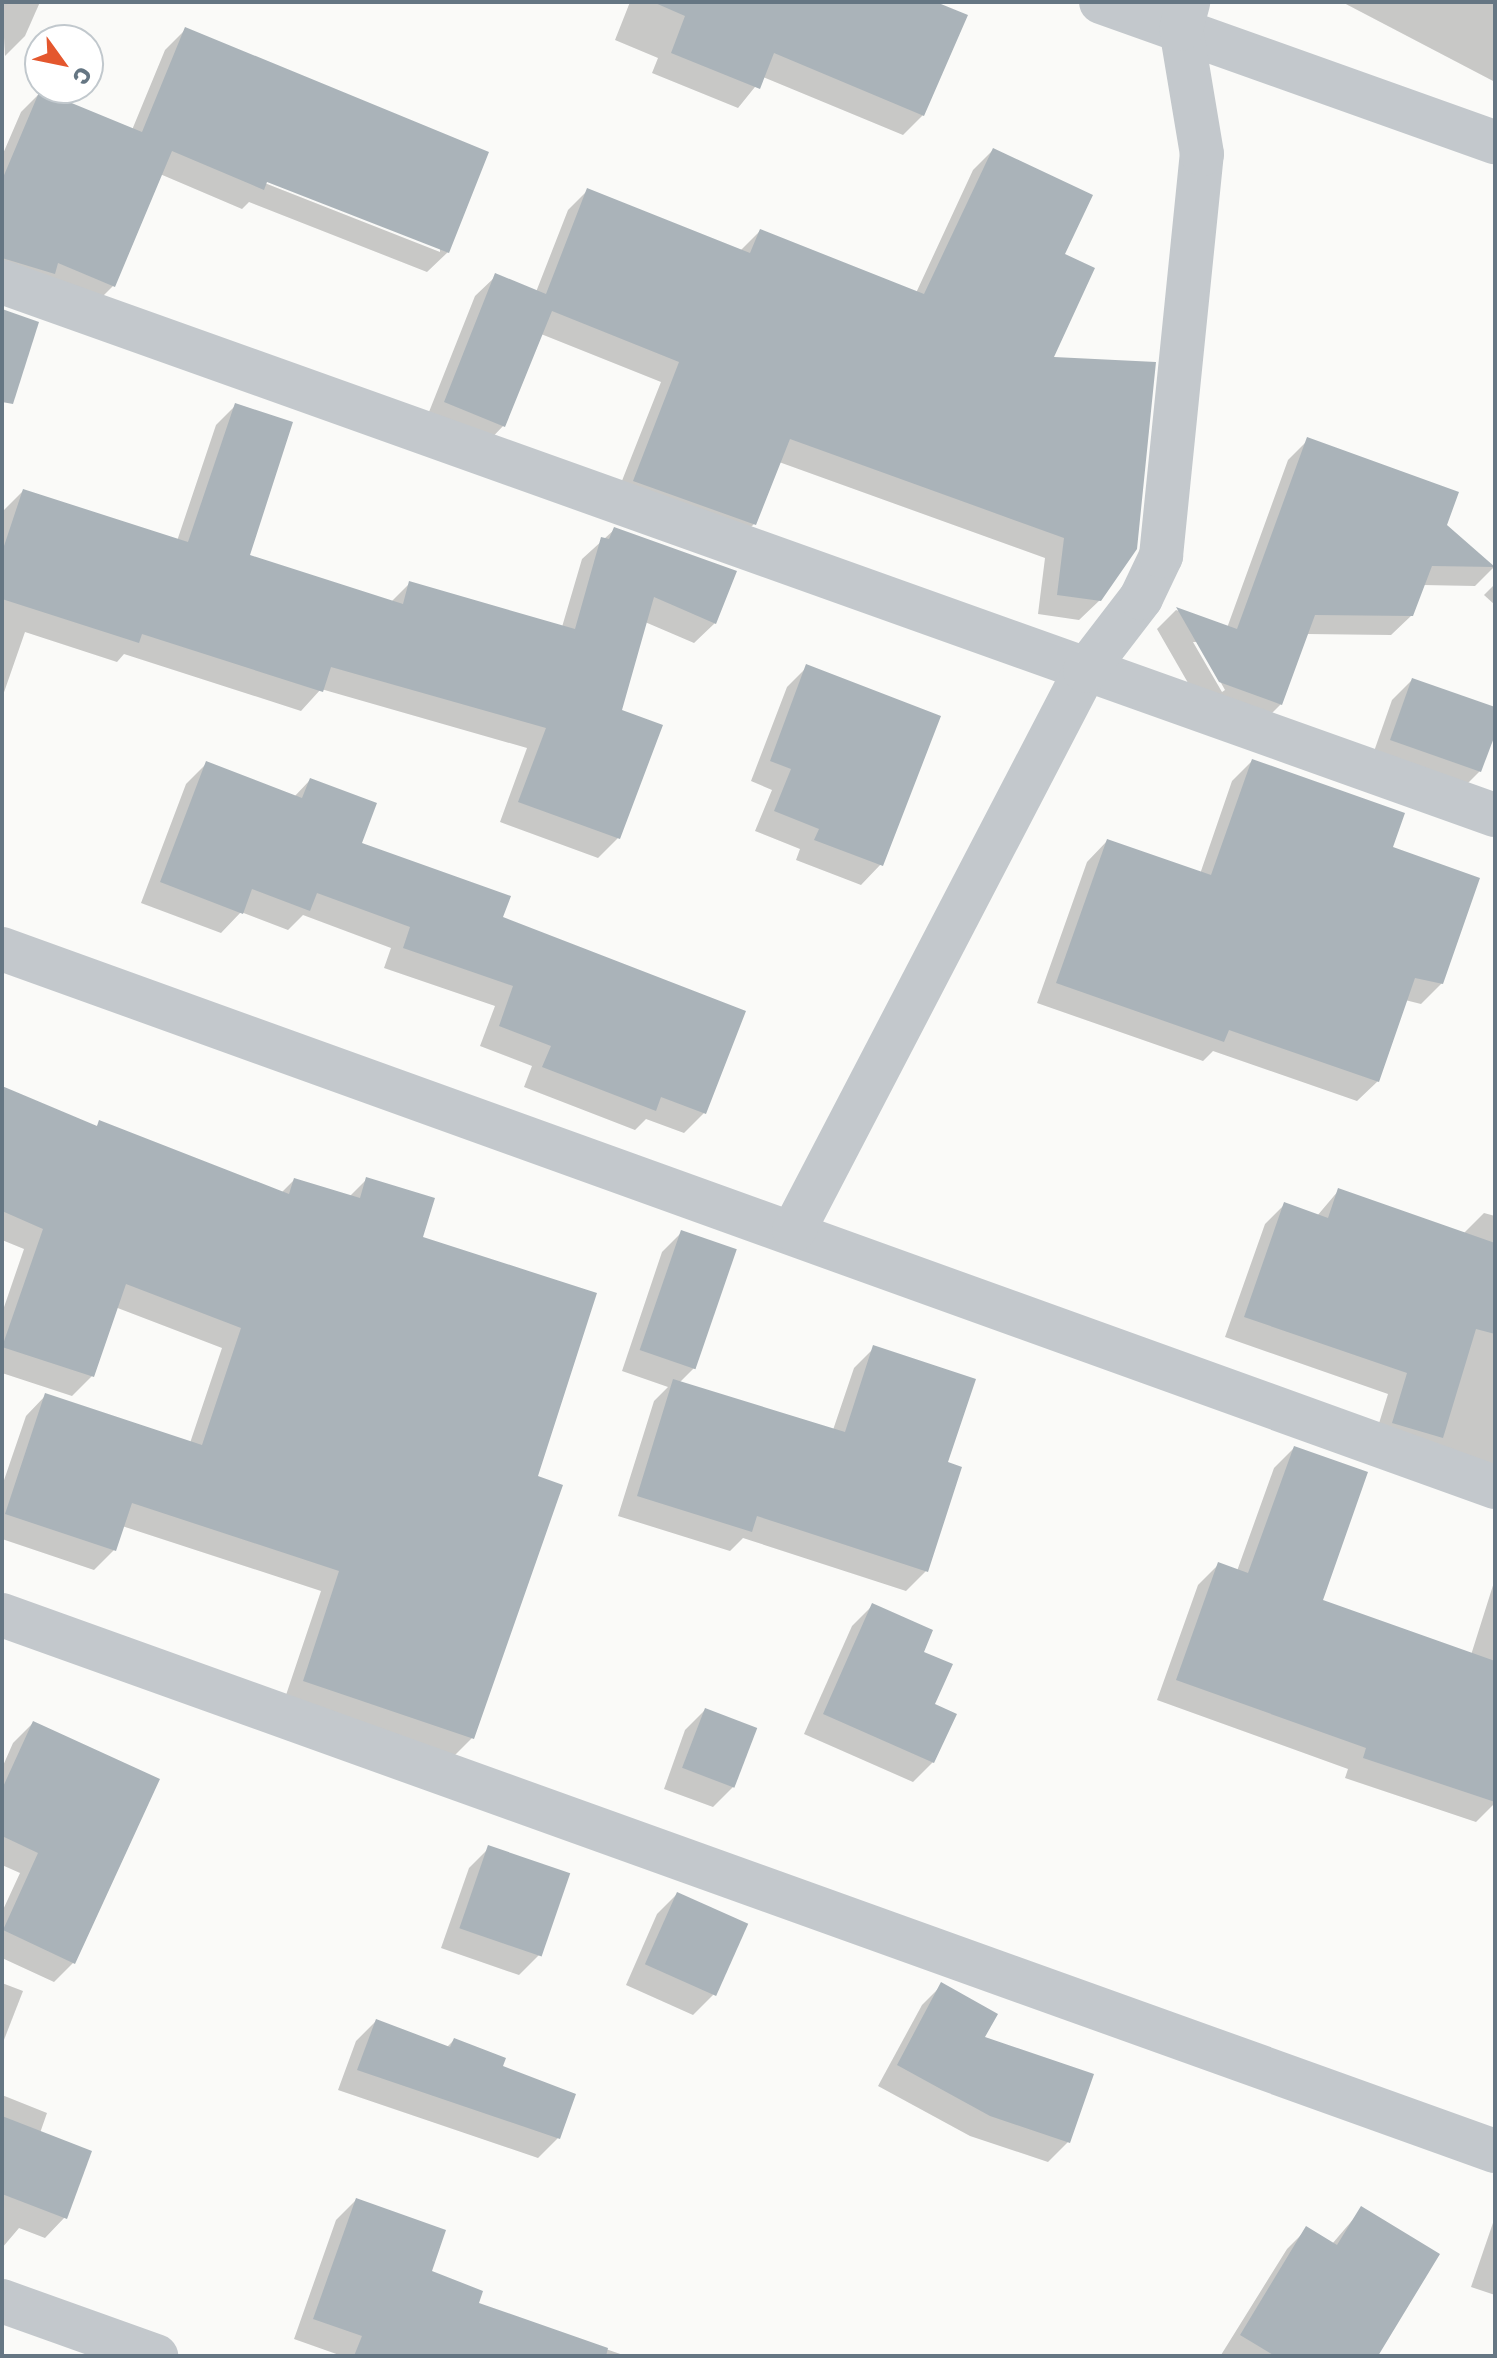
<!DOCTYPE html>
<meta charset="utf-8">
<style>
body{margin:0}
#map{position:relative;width:1497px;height:2358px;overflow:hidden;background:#fafaf8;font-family:"Golos Text",sans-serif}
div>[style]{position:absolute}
.shadow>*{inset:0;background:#0003}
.building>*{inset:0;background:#aab3b9;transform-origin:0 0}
.minor>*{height:44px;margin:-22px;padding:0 22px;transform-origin:22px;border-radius:22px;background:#c3c8cc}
span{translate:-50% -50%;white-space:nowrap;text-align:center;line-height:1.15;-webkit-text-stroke:8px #fff;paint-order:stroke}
.frame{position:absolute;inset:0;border:4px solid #657683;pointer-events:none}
.north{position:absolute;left:24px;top:24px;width:80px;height:80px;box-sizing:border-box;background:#fff;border:2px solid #c1c8cd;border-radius:50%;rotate:123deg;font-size:22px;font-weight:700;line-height:32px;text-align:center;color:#657683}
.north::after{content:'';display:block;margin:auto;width:28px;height:36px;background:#e4572e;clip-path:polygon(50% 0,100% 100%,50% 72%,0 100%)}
</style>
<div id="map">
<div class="shadow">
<div style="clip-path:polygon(2px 2px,40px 2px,25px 36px,5px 56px)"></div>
<div style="clip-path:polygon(630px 2px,931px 2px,923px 115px,903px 135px,763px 77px,738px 108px,652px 73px,658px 58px,615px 40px)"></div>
<div style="clip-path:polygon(1342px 2px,1495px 2px,1495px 82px)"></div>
<div style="clip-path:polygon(evenodd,185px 30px,448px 252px,427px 272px,249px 202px,242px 209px,160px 174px,113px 286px,93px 306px,2px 282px,2px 156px,21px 112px,41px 92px,132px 130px,165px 50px,185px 30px,259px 176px,440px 247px,440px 252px,257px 180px,259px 176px)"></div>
<div style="clip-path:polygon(993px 150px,1062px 255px,1051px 359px,1100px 600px,1079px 620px,1038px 614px,1045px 558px,779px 462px,754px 524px,734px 544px,614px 501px,661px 382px,541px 334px,504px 425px,484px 446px,425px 422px,475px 296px,496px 276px,536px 292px,568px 210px,588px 190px,740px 251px,760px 231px,916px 293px,973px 170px)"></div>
<div style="clip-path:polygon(236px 405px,248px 556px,391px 602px,410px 583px,562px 627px,582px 559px,615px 529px,715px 623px,694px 643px,645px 622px,619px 711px,618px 838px,598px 858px,500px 822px,527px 748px,321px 689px,301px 711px,124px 654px,117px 662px,25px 632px,2px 698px,3px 511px,23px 491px,177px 541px,216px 425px)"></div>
<div style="clip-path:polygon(evenodd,1308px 440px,1444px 525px,1494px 567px,1475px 586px,1423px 585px,1412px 615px,1391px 635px,1306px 634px,1281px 704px,1261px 724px,1199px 702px,1157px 629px,1176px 610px,1227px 628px,1288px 460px,1308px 440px,1193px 642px,1198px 642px,1225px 690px,1222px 692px,1193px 642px)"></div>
<div style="clip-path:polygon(1495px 584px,1495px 605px,1484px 595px)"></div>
<div style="clip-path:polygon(807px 667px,881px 864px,861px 885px,796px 860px,800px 849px,755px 831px,772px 790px,751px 781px,787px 687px)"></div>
<div style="clip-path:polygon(1412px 680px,1495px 710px,1495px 729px,1480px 771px,1460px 791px,1371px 760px,1392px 700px)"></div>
<div style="clip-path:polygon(1252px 761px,1391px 849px,1442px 983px,1421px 1004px,1405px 1000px,1378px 1081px,1357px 1101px,1213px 1051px,1203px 1061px,1037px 1003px,1087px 862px,1107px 841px,1200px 874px,1232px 781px)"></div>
<div style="clip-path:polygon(206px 764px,294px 797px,310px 780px,360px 845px,500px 918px,704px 1113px,684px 1133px,646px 1119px,635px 1130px,524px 1087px,532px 1066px,480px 1046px,495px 1006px,384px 968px,391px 948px,303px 915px,288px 930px,241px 912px,221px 933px,141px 903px,186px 784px)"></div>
<div style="clip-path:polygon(2px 1089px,95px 1128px,100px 1123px,281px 1193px,294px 1180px,349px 1197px,367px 1179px,420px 1238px,536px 1478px,472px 1738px,452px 1758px,284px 1701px,321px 1591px,122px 1526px,114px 1550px,94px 1570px,2px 1539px,2px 1486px,26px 1416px,46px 1395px,190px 1443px,222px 1348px,115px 1307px,92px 1376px,72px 1396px,2px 1373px,2px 1313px,24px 1249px,2px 1240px)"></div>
<div style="clip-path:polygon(1339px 1190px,1463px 1234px,1484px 1213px,1495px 1216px,1495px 1483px,1373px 1443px,1388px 1394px,1225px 1337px,1265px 1224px,1285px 1204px,1317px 1216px)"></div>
<div style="clip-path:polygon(682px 1232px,694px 1368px,679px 1383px,833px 1430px,854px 1368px,874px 1348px,946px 1463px,926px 1571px,906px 1591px,743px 1538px,730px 1551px,618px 1516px,654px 1401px,668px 1387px,622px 1371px,662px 1252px)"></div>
<div style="clip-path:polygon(1294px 1448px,1321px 1601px,1471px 1655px,1495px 1579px,1495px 1803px,1476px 1822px,1345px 1778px,1348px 1769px,1157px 1700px,1198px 1585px,1218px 1565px,1237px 1571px,1274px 1468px)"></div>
<div style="clip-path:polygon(872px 1606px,922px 1653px,932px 1705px,933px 1762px,913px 1782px,804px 1734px,852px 1626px)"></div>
<div style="clip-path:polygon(705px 1710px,733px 1787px,713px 1807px,664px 1789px,685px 1730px)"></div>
<div style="clip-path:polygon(33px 1723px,74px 1962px,54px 1982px,2px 1958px,2px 1912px,20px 1873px,2px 1865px,2px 1768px,13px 1743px)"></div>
<div style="clip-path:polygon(489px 1848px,539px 1955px,519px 1975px,441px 1948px,469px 1868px)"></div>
<div style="clip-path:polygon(677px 1894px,713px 1995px,693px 2015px,626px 1985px,657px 1914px)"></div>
<div style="clip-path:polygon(2px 1983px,23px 1991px,2px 2045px)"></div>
<div style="clip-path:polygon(942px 1985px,1068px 2142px,1048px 2162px,970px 2136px,878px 2086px,922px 2005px)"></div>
<div style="clip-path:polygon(376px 2021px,447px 2047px,454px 2040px,500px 2067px,558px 2138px,538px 2158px,338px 2090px,356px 2041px)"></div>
<div style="clip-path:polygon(2px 2095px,47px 2113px,40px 2133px,65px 2217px,45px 2238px,19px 2228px,2px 2248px)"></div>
<div style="clip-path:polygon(356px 2200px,429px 2272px,476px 2304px,626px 2356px,342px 2356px,294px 2339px,336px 2220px)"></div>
<div style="clip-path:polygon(1362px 2209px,1375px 2356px,1221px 2355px,1287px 2249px,1307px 2229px,1332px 2244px)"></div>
<div style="clip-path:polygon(1495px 2217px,1495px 2295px,1471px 2287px)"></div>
</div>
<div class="building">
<div style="clip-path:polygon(653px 2px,936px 2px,968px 15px,924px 116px,774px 53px,760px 89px,671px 53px,685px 16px)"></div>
<div style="clip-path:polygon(185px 27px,489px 152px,449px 253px,267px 182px,264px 190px,172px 151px,115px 287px,58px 263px,55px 274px,2px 258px,2px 180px,40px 90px,142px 132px)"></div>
<div style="clip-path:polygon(993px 148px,1093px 195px,1065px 254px,1095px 268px,1054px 357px,1156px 362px,1137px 549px,1101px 601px,1057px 595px,1064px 538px,790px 439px,756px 525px,633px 481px,679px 362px,552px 311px,505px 427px,444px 402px,495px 273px,546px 294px,587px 188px,750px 253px,760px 229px,924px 294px)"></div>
<div style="clip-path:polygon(2px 309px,39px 322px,13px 404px,2px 402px)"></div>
<div style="clip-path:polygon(235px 403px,293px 422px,250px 555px,403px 604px,409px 581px,575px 629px,601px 537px,609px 539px,614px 527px,737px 571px,716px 624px,654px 597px,622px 710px,663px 725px,620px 839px,518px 802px,546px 728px,331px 667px,323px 692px,142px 634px,139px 643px,2px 599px,2px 552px,23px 489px,188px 542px)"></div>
<div style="clip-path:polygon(1307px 437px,1459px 492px,1447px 525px,1495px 567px,1432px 566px,1413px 616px,1315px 615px,1282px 705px,1219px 682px,1176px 607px,1237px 629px)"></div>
<div style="clip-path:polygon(806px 664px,941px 716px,883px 866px,814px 840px,819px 829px,774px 811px,791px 769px,770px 761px)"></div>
<div style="clip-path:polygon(1412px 678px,1495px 707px,1495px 735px,1481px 772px,1390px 740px)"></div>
<div style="clip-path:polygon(1252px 759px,1405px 813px,1393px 847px,1480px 878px,1443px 984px,1415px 978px,1379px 1082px,1229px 1030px,1224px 1042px,1056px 983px,1107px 839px,1211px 875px)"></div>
<div style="clip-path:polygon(206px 761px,302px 798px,310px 778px,377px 803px,362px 843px,511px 896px,503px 917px,746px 1011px,706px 1114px,661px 1097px,656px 1111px,542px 1067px,551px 1046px,499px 1026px,513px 986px,403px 948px,410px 927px,317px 893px,310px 911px,252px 889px,243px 914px,160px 882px)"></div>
<div style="clip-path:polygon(2px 1086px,97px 1126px,99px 1120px,289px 1194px,294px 1178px,360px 1198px,366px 1177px,435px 1198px,423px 1237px,597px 1293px,538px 1476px,563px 1485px,474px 1739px,303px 1681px,339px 1571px,132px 1503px,116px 1551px,5px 1514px,45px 1393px,202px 1445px,241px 1328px,126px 1284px,94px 1377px,2px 1347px,43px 1229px,2px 1211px)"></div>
<div style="clip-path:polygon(1338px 1188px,1495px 1243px,1495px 1334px,1476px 1329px,1443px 1438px,1392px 1423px,1407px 1373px,1244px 1317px,1284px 1202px,1328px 1218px)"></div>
<div style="left:681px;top:1230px;width:59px;height:127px;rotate:19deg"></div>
<div style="clip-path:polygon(873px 1345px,976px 1379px,948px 1462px,962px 1467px,928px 1572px,757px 1516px,752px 1532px,637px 1496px,673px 1379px,845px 1432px)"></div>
<div style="clip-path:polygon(1294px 1446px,1368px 1472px,1323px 1600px,1495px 1661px,1495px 1802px,1363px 1758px,1366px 1748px,1176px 1680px,1218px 1562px,1248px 1573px)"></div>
<div style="clip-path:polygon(872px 1603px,933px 1630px,924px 1652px,953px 1664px,935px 1704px,957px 1714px,934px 1763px,823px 1714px)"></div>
<div style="left:705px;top:1708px;width:56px;height:64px;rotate:21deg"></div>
<div style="clip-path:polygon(33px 1721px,160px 1779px,75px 1964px,3px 1930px,38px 1853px,2px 1836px,2px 1789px)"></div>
<div style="left:488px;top:1845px;width:87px;height:88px;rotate:19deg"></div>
<div style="left:677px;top:1892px;width:78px;height:79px;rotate:24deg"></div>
<div style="clip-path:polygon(941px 1982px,998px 2014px,985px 2037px,1094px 2074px,1070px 2143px,990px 2116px,897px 2065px)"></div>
<div style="clip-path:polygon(376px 2019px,450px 2047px,454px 2038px,506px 2058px,503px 2066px,576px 2094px,560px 2139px,357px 2070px)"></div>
<div style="clip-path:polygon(2px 2116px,92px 2151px,67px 2219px,2px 2194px)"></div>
<div style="clip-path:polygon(356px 2198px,446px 2230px,432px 2271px,483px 2291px,479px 2303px,608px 2348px,606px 2356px,354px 2356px,362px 2336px,313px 2319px)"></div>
<div style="clip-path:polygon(1361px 2206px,1440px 2254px,1378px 2356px,1275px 2356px,1240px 2335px,1306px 2226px,1337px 2245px)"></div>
</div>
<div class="minor">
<div style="left:1101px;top:2px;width:418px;rotate:19.6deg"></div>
<div style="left:2px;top:282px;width:1585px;rotate:19.65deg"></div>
<div style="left:2px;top:949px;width:1587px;rotate:19.82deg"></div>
<div style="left:794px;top:1230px;width:630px;rotate:-62.5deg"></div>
<div style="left:1085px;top:671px;width:92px;rotate:-52.5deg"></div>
<div style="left:1141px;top:598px;width:47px;rotate:-64.5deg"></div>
<div style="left:1161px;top:556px;width:404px;rotate:-84.2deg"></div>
<div style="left:1202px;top:154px;width:127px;rotate:-99.5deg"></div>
<div style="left:1181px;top:29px;width:28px;rotate:-75deg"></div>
<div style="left:2px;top:1615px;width:1586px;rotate:19.75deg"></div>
<div style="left:2px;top:2301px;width:164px;rotate:19.7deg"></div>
</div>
<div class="frame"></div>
<div class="north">С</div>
</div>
